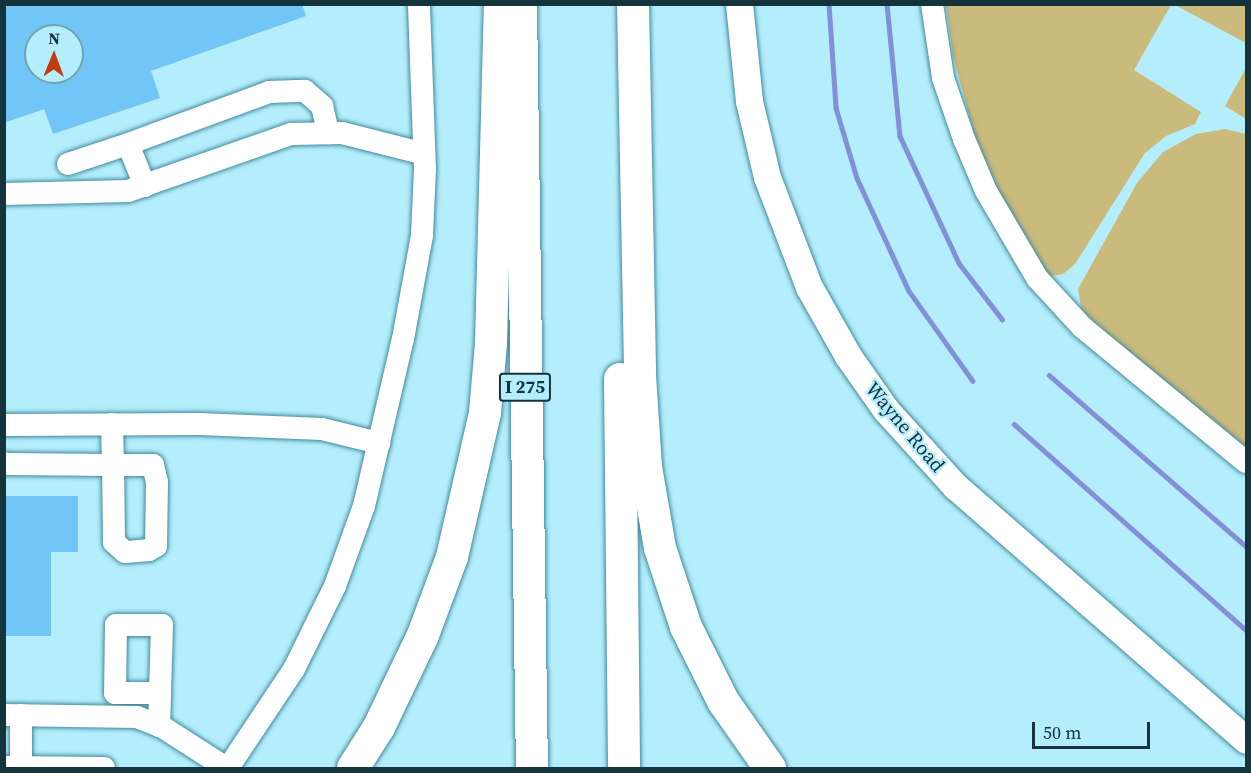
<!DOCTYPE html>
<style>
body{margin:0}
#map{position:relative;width:1251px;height:773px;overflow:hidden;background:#b4eefd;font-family:"Source Serif 4",serif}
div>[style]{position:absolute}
.green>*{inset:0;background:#caba7c}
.stream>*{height:4.5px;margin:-2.25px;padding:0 2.25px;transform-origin:2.25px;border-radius:2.25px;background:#838fd8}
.building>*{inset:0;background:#71c6f7}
.roads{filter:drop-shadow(0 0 2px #428b9d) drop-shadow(0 0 2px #428b9d)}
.minor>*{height:22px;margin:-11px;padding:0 11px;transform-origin:11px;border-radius:11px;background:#fff}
.major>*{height:27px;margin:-13.5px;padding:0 13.5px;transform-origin:13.5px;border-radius:13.5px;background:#fff}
.highway>*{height:32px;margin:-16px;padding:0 16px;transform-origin:16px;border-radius:16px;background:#fff}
span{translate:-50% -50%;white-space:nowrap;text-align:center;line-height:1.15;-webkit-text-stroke:4.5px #b4eefd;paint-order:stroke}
.shield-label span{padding:2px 4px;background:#b4eefd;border:2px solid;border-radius:4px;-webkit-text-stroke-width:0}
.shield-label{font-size:18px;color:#14333a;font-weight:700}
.street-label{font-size:20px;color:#14333a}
.frame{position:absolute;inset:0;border:6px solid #14333a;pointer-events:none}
.north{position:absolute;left:24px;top:24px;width:60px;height:60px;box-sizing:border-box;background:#b4eefd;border:2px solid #74a3af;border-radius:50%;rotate:1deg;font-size:16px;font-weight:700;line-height:24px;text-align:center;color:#14333a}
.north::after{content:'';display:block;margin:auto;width:21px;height:27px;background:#c53c13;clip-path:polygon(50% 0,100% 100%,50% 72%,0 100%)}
.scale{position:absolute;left:1032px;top:722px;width:118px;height:27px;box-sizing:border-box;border:3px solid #14333a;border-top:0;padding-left:8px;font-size:18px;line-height:21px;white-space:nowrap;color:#14333a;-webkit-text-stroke:4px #b4eefd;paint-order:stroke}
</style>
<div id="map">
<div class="green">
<div style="clip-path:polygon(946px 5px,1171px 5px,1134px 70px,1201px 112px,1195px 124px,1166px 136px,1145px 153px,1075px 264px,1063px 274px,1050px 276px,1010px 217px,976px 141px,953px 56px)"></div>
<div style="clip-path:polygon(1175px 5px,1246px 5px,1246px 43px)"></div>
<div style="clip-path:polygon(1246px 68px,1246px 119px,1225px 106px)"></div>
<div style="clip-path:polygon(1225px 129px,1246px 134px,1246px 454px,1082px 312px,1078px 289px,1137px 183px,1163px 152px,1196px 134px)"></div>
</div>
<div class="stream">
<div style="left:829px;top:4px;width:104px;rotate:86.1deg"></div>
<div style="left:836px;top:108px;width:73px;rotate:73.3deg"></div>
<div style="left:857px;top:178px;width:124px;rotate:65.3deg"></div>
<div style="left:909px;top:291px;width:110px;rotate:54.6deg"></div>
<div style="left:887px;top:4px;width:133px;rotate:84.4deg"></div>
<div style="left:900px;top:136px;width:140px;rotate:65.1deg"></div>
<div style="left:959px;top:263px;width:71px;rotate:52.5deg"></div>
<div style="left:1049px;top:375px;width:261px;rotate:41deg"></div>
<div style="left:1014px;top:424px;width:310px;rotate:41.6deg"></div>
</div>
<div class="building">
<div style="clip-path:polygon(evenodd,4px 4px,302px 4px,306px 16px,151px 71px,160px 98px,53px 134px,44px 109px,4px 123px,4px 4px,36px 36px,72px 36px,72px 72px,36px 72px,36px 36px)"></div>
<div style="clip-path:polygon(4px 496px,78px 496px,78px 552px,51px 552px,51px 636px,4px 636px)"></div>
</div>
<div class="roads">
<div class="minor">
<div style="left:932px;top:4px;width:75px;rotate:81.5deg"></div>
<div style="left:943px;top:78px;width:65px;rotate:71deg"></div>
<div style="left:964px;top:139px;width:56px;rotate:67.1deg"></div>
<div style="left:986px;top:191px;width:101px;rotate:59.6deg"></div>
<div style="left:1037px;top:278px;width:67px;rotate:47.4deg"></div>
<div style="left:1082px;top:327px;width:212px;rotate:39.5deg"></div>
<div style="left:68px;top:164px;width:63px;rotate:-18.4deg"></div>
<div style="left:145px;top:186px;width:45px;rotate:-112deg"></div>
<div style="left:128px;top:144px;width:150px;rotate:-20.2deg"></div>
<div style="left:269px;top:92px;width:36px;rotate:-2deg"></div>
<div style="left:305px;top:91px;width:23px;rotate:41deg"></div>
<div style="left:322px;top:106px;width:28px;rotate:77deg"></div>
<div style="left:4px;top:194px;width:124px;rotate:-1.4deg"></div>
<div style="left:128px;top:191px;width:173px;rotate:-19.3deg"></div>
<div style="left:291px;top:134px;width:51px;rotate:-1.1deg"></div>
<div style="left:342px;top:133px;width:81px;rotate:14.2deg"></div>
<div style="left:4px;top:425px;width:195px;rotate:-0.3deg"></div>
<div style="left:199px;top:424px;width:123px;rotate:2.3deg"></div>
<div style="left:322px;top:429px;width:59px;rotate:13.8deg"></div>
<div style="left:4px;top:463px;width:2px;rotate:27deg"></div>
<div style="left:6px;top:464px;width:107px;rotate:0.5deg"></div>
<div style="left:113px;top:465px;width:40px"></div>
<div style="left:153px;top:465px;width:17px;rotate:77deg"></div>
<div style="left:157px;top:482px;width:64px;rotate:90.9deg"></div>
<div style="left:156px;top:546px;width:8px;rotate:150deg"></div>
<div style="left:149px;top:550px;width:24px;rotate:175deg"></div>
<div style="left:125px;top:552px;width:15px;rotate:-138deg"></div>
<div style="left:114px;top:542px;width:77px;rotate:-90.7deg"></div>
<div style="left:113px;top:465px;width:41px;rotate:-91.4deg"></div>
<div style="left:4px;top:715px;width:133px;rotate:0.9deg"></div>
<div style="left:137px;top:717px;width:29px;rotate:22deg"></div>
<div style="left:164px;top:728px;width:74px;rotate:32.8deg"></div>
<div style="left:21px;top:715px;width:53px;rotate:90deg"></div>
<div style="left:159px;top:726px;width:33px;rotate:-88deg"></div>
<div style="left:160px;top:693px;width:68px;rotate:-88.3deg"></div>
<div style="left:162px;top:625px;width:46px;rotate:180deg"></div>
<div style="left:116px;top:625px;width:68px;rotate:90.8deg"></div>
<div style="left:115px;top:693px;width:45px"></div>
<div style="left:4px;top:767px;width:100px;rotate:0.6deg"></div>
<div style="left:228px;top:768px;width:119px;rotate:-56.3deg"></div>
<div style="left:294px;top:669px;width:93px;rotate:-63.7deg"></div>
<div style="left:335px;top:586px;width:85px;rotate:-70.1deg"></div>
<div style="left:364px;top:506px;width:171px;rotate:-76.9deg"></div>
<div style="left:403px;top:339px;width:106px;rotate:-79.6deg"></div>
<div style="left:422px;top:235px;width:65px;rotate:-87.4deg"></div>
<div style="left:425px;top:170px;width:166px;rotate:-92.1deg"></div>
</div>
<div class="major">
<div style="left:739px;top:4px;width:98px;rotate:84.1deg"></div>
<div style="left:749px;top:101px;width:78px;rotate:76.7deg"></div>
<div style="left:767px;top:177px;width:118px;rotate:69.1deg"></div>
<div style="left:809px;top:287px;width:79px;rotate:60.5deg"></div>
<div style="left:848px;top:356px;width:66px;rotate:54.9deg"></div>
<div style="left:886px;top:410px;width:103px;rotate:47.8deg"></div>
<div style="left:955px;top:486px;width:386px;rotate:41.1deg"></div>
</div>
<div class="highway">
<div style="left:521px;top:4px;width:764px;rotate:89.18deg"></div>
<div style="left:633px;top:4px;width:372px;rotate:88.9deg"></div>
<div style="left:640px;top:376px;width:91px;rotate:86.2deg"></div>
<div style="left:646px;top:467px;width:82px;rotate:80.2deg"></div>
<div style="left:660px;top:548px;width:83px;rotate:71.8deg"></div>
<div style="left:686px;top:627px;width:83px;rotate:63.4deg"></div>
<div style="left:723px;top:701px;width:82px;rotate:55deg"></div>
<div style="left:620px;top:379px;width:389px;rotate:89.4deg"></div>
<div style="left:353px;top:768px;width:49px;rotate:-57.6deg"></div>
<div style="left:379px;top:727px;width:102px;rotate:-64.4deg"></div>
<div style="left:423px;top:635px;width:83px;rotate:-69.6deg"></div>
<div style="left:452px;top:557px;width:148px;rotate:-77.1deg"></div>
<div style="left:485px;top:413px;width:70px;rotate:-85.1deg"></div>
<div style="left:491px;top:343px;width:339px;rotate:-88.5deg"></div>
</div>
</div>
<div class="shield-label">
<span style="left:525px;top:387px">I 275</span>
</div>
<div class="street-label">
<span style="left:905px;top:427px;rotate:50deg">Wayne Road</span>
</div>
<div class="frame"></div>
<div class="north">N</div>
<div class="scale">50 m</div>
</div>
